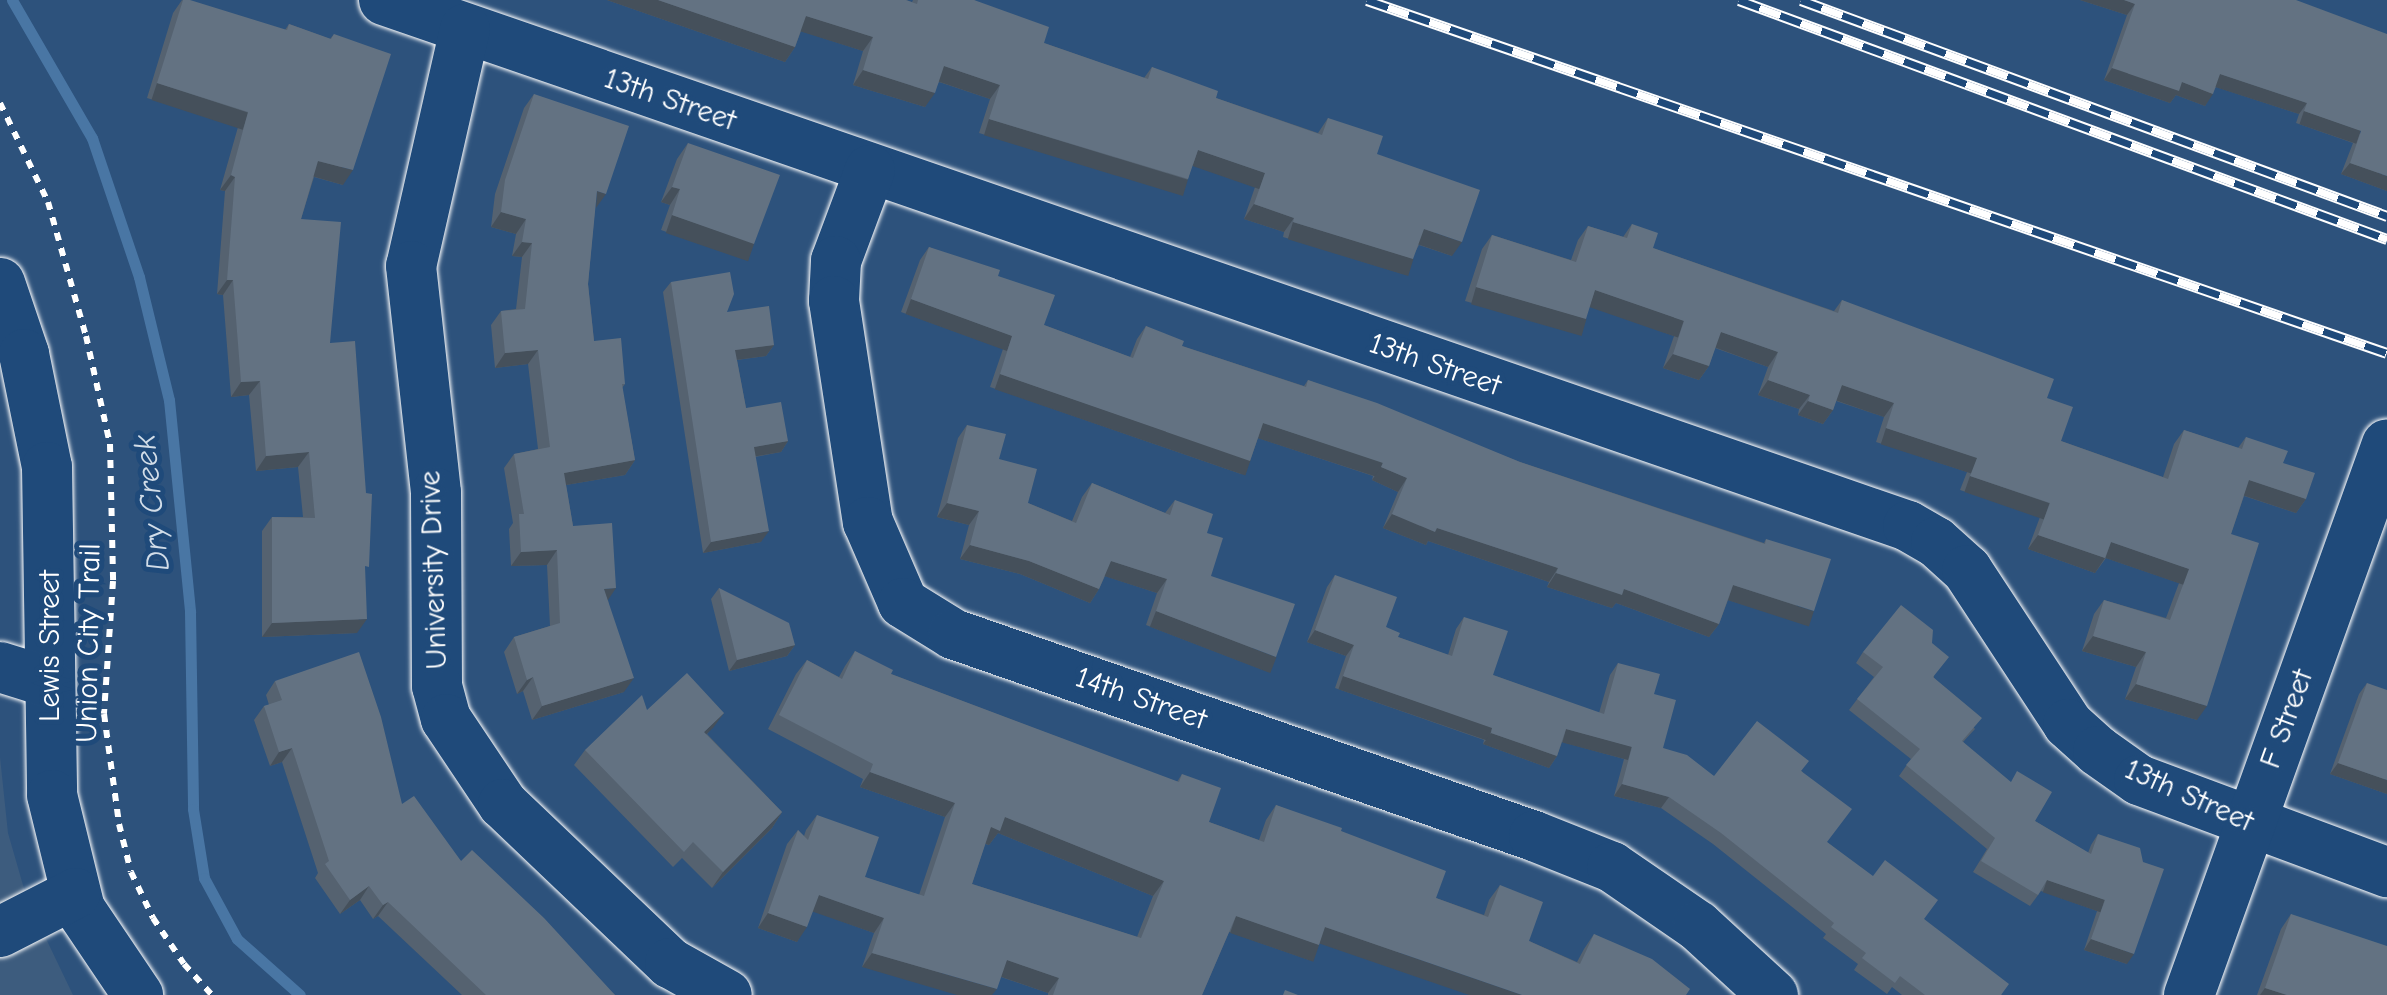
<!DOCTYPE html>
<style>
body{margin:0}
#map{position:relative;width:2387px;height:995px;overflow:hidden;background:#2d527c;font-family:"Comic Neue",sans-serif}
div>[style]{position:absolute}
.built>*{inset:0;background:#3d5c7e}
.stream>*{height:11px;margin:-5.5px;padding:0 5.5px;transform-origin:5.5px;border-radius:5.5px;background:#4976a4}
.path>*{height:6px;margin-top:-3px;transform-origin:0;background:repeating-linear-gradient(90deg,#fff 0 8px,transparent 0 16px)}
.roads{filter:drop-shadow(0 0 2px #fff) drop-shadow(0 0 2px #fff)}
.minor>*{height:50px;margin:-25px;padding:0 25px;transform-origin:25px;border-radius:25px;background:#1f4a7a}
.rail>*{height:11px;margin-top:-5.5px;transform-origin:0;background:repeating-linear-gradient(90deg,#1f4a7a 0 22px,#fff 0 44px);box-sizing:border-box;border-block:2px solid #fff}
.wall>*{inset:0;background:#556270}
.shaded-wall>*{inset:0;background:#45505b;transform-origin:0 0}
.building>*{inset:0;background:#637282}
span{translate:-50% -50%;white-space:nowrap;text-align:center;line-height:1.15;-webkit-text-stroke:10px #1f4a7a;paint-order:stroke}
.street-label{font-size:30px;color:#fff}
.water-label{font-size:32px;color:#d2dde8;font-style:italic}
</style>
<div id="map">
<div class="built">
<div style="clip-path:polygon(0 757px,8px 833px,27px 899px,73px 995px,0 995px)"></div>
</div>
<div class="stream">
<div style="left:12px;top:0;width:160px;rotate:59.9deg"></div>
<div style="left:92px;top:138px;width:147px;rotate:71.3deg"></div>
<div style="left:139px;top:277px;width:127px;rotate:76.3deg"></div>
<div style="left:169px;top:400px;width:213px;rotate:84.3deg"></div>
<div style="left:190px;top:612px;width:197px;rotate:89.1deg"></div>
<div style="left:193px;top:809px;width:70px;rotate:80.9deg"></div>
<div style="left:204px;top:878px;width:69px;rotate:61.6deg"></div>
<div style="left:237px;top:939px;width:84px;rotate:41.6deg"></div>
</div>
<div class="path">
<div style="left:0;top:103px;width:110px;rotate:64.1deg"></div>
<div style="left:48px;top:202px;width:139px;rotate:74.2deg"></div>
<div style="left:86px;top:336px;width:111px;rotate:77.5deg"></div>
<div style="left:110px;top:444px;width:137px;rotate:88.7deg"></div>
<div style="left:113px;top:581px;width:133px;rotate:93.9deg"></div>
<div style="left:104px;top:714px;width:111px;rotate:82.2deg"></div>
<div style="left:119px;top:824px;width:49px;rotate:76deg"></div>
<div style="left:131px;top:872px;width:51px;rotate:64.4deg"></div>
<div style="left:153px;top:918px;width:55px;rotate:56deg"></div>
<div style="left:184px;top:964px;width:42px;rotate:47.9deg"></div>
</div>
<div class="roads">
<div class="minor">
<div style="left:384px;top:0;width:1612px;rotate:19.04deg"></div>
<div style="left:1908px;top:526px;width:32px;rotate:30deg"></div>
<div style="left:1936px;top:542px;width:42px;rotate:42.1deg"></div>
<div style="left:1967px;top:570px;width:184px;rotate:56.7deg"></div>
<div style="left:2068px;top:724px;width:40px;rotate:42deg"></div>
<div style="left:2098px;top:751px;width:50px;rotate:35.3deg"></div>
<div style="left:2139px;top:780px;width:265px;rotate:20.4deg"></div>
<div style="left:465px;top:29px;width:243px;rotate:102.8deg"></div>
<div style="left:411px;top:266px;width:228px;rotate:83.7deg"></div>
<div style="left:436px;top:493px;width:193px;rotate:89.7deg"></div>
<div style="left:437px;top:686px;width:34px;rotate:75deg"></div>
<div style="left:446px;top:719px;width:102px;rotate:56.2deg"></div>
<div style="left:503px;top:804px;width:231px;rotate:43.6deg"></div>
<div style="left:670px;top:963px;width:65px;rotate:29.3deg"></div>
<div style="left:870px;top:170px;width:97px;rotate:110.5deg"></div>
<div style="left:836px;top:261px;width:40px;rotate:92.9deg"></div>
<div style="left:834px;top:301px;width:224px;rotate:81.3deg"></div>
<div style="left:868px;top:522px;width:88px;rotate:66.6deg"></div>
<div style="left:903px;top:603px;width:59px;rotate:31.8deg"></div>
<div style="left:953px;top:634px;width:615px;rotate:19.17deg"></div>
<div style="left:1534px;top:836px;width:84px;rotate:21.7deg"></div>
<div style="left:1612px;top:867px;width:104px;rotate:34.5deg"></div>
<div style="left:1698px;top:926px;width:102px;rotate:42.6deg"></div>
<div style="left:0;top:283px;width:75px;rotate:71.3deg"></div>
<div style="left:24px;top:354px;width:115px;rotate:78.5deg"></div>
<div style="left:47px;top:467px;width:328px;rotate:89.1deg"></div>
<div style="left:52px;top:795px;width:117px;rotate:76.2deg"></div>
<div style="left:80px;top:909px;width:104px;rotate:56deg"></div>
<div style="left:0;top:667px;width:50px;rotate:17.4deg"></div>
<div style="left:0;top:932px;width:85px;rotate:-27.2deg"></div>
<div style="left:2189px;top:995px;width:585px;rotate:-70.23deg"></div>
</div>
</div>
<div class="rail">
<div style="left:1367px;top:0;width:1079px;rotate:19.09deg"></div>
<div style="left:1739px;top:0;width:691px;rotate:20.25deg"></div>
<div style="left:1801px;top:0;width:625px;rotate:20.23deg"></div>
</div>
<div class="wall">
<div style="clip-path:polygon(182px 0,285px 30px,289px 24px,330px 39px,334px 34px,343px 185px,314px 177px,301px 219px,330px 343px,365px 573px,357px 633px,262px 637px,262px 531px,272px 517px,303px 517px,298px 467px,256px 471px,249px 395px,231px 397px,223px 295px,217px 294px,225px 191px,220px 190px,238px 127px,147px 98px,173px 13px)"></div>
<div style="clip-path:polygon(607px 0,906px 0,912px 2px,913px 0,974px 0,1044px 43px,1144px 78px,1152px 67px,1216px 98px,1318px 133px,1328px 118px,1377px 154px,1452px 256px,1419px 245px,1403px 274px,1283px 237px,1284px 232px,1244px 219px,1255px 187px,1192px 165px,1188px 179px,1178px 193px,979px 133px,990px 99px,939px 82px,925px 107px,853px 85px,863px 51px,801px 31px,795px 47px,785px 62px)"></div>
<div style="clip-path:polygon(2080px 0,2296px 0,2387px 191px,2341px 174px,2353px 143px,2296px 123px,2299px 114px,2216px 87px,2205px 106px,2176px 95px,2170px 103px,2104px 80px,2127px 15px)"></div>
<div style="clip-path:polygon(534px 94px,595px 208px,588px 284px,594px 341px,625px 384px,622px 388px,635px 460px,625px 475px,566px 485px,573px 526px,608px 600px,624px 692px,532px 720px,523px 691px,517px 694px,504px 652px,514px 637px,550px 626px,547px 565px,511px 566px,509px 529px,513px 523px,504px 468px,514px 454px,538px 449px,528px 364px,495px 368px,491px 325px,501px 311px,516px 309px,522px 257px,512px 256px,516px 234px,491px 227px,495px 194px,524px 108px)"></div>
<div style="clip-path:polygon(688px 143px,743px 259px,661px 230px,670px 205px,661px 202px,677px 159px)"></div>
<div style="clip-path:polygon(1632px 224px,1653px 248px,1834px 311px,1842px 300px,2047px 398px,2061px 441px,2163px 477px,2174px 444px,2184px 430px,2238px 448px,2246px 437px,2283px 463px,2306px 499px,2296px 513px,2244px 496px,2231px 534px,2197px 720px,2125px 699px,2136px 667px,2082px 651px,2094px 614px,2104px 600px,2166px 618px,2179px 583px,2106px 558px,2095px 573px,2028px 549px,2040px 517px,1960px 490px,1967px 472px,1876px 442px,1884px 417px,1836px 401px,1833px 410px,1823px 424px,1798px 415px,1799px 409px,1758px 395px,1768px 367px,1715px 348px,1709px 366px,1699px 380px,1663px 368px,1674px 336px,1590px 306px,1576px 333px,1465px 301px,1482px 249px,1492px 235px,1571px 260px,1578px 240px,1588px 226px,1623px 237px)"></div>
<div style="clip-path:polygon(929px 247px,998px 276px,1044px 325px,1130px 357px,1137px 339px,1146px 326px,1182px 346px,1304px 386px,1308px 380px,1520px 462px,1764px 543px,1766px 539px,1805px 624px,1728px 600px,1719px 624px,1709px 637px,1616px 603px,1612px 608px,1547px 587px,1549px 582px,1428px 541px,1426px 545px,1383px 528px,1398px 492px,1372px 480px,1373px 476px,1258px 438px,1250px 461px,1241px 474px,990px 387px,1003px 349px,901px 312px,920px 260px)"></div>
<div style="clip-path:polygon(671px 282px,727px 312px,774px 345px,766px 356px,737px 360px,746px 408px,788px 441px,781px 452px,755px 457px,761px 542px,703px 553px,663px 292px)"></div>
<div style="clip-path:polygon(967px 425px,999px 459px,1028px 503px,1072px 521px,1082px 497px,1092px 483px,1165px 513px,1175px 500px,1207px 533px,1211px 576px,1266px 671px,1146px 625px,1157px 593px,1105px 576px,1099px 589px,1090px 603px,1020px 574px,960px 559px,969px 525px,937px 517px,958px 438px)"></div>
<div style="clip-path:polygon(1335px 575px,1386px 627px,1398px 637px,1448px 655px,1456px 629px,1464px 617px,1493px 675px,1599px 713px,1610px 675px,1618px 663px,1654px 694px,1663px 748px,1714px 776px,1802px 771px,1827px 842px,1924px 919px,2002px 995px,1902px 995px,1892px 987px,1887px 994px,1854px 970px,1858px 964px,1823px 938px,1826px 934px,1713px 844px,1661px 808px,1614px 796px,1624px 759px,1562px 742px,1557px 756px,1549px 768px,1483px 744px,1484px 740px,1335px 688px,1346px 656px,1307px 642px,1327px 587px)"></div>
<div style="clip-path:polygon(719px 588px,795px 645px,787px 656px,729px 671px,711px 599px)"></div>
<div style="clip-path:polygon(1932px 643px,1934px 678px,1975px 729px,1963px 742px,2035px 821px,2088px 853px,2091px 845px,2098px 834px,2127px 964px,2084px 950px,2097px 911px,2041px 891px,2030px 906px,1973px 872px,1987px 849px,1899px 776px,1911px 759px,1849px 710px,1874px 677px,1856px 663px,1863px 652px)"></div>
<div style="clip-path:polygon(evenodd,855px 651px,891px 674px,1177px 782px,1182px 774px,1209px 822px,1259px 840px,1266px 820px,1276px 805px,1341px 831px,1436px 898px,1484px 915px,1489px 900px,1500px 885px,1529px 941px,1577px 962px,1584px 949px,1594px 934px,1690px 989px,1320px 943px,1309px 960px,1229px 932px,1202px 995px,1048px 995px,1048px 993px,1001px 977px,862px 967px,874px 933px,813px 911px,797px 942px,758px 928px,787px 844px,798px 830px,804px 836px,806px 830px,817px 815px,865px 877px,919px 895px,945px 817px,860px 787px,863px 779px,768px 729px,796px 674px,807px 660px,839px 677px,845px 666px,855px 651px,998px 833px,1153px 896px,1137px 937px,972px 884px,985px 844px,989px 845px,998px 833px)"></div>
<div style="clip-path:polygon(275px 681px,461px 861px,615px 995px,462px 995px,378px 916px,373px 919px,360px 900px,340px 914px,315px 878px,318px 873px,282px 762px,270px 766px,254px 720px,264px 706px,269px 705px,266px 695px)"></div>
<div style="clip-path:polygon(2367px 683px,2387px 794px,2330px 774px,2359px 694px)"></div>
<div style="clip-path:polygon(647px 710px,724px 713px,707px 734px,782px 812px,772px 828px,712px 888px,682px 858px,673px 867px,574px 765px,585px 750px)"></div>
<div style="clip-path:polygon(2291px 914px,2387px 995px,2257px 995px,2281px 929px)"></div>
</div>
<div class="shaded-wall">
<div style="clip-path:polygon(607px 0,658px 0,795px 47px,785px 62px)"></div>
<div style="clip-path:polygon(2080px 0,2124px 0,2135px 4px,2127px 15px)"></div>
<div style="clip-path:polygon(806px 16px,873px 37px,863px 51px,796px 30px)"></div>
<div style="clip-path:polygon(944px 66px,1000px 85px,990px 99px,934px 80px)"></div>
<div style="clip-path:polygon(2112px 68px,2182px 82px,2213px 94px,2205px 106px,2176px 95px,2170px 103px,2104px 80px)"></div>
<div style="clip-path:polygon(863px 70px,935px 93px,925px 107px,853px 85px)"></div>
<div style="clip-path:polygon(2220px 74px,2307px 103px,2299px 114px,2212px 86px)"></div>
<div style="left:157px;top:83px;width:96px;height:18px;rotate:18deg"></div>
<div style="left:2304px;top:111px;width:60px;height:14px;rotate:19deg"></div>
<div style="left:989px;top:119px;width:208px;height:17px;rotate:17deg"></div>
<div style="left:1198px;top:150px;width:71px;height:17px;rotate:19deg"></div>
<div style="clip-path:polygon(318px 161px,353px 170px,343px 185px,308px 175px)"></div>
<div style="clip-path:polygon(2350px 163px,2387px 176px,2387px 191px,2341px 174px)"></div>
<div style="clip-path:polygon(231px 175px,235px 177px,225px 191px,220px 190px)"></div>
<div style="clip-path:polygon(672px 187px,680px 189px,670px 205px,661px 202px)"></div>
<div style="clip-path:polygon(597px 191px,606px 194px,596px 208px)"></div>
<div style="clip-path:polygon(1254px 204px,1294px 218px,1284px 232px,1244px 219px)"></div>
<div style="clip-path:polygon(501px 212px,526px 219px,516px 234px,491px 227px)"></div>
<div style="left:672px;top:215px;width:87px;height:19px;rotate:19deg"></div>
<div style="left:1293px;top:222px;width:126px;height:18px;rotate:17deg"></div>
<div style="clip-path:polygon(1424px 229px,1462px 242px,1452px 256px,1414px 243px)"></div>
<div style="clip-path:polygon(522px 242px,532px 243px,522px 257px,512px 256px)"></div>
<div style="clip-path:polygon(227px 280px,233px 280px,223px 295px,217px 294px)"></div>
<div style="left:1476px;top:287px;width:115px;height:18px;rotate:16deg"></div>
<div style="left:1595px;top:290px;width:94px;height:18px;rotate:19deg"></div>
<div style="left:911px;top:299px;width:108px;height:16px;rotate:20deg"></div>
<div style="clip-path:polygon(1721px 332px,1778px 352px,1768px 367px,1711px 346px)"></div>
<div style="clip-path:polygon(774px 345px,766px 356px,728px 361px,735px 350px)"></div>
<div style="clip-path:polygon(538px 350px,528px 364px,495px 368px,505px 353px)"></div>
<div style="clip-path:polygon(1673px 354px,1709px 366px,1699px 380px,1663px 368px)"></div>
<div style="left:1000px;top:374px;width:265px;height:16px;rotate:19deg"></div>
<div style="clip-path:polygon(1768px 380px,1810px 395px,1799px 409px,1758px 395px)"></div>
<div style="clip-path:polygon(260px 381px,249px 395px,231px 397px,241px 382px)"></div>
<div style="clip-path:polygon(1842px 385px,1894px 403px,1884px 417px,1832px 399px)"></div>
<div style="clip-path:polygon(1808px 401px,1833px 410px,1823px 424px,1798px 415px)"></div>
<div style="left:1263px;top:423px;width:126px;height:16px;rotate:18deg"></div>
<div style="left:1886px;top:428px;width:96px;height:17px;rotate:18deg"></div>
<div style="clip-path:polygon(788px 441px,781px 452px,746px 458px,754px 447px)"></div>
<div style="clip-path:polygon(309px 452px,298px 467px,256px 471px,266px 456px)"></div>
<div style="clip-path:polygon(635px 460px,625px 475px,554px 487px,564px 473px)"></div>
<div style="clip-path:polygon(1381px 467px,1407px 478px,1398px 492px,1372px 480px)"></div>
<div style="left:1970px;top:476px;width:84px;height:17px;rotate:19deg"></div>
<div style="clip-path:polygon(2249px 480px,2306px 499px,2296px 513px,2239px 494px)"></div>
<div style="clip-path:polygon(947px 503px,979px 511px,969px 525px,937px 517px)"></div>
<div style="clip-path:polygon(1392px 514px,1437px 528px,1558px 568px,1549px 582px,1428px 541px,1426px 545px,1383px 528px)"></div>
<div style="clip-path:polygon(769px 531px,761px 542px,703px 553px,711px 542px)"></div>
<div style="clip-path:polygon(2038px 535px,2105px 558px,2095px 573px,2028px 549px)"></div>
<div style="left:2111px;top:542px;width:83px;height:17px;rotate:19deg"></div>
<div style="clip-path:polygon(970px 545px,1029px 561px,1099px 589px,1090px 603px,1020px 574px,960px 559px)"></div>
<div style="clip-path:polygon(557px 550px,547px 565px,511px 566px,521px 552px)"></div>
<div style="clip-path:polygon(1111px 561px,1167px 579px,1157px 593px,1101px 575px)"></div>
<div style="clip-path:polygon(1556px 573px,1624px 589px,1719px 624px,1709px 637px,1616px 603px,1612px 608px,1547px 587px)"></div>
<div style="left:1733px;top:585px;width:85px;height:16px;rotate:18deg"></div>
<div style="clip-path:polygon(616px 588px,606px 603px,604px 589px)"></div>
<div style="left:1156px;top:611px;width:129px;height:17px;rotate:21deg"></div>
<div style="clip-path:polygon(367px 619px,357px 633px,262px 637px,272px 623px)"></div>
<div style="clip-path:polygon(1315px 630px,1354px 645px,1346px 656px,1307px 642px)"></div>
<div style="clip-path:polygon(2093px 636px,2146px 652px,2136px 667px,2082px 651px)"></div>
<div style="clip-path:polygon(795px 645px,787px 656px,729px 671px,737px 660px)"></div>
<div style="left:1343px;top:676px;width:158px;height:14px;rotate:19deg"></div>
<div style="clip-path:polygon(533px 677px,523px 691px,517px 694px,527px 680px)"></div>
<div style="clip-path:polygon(634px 678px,624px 692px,532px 720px,542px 706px)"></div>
<div style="clip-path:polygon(2136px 684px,2207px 706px,2197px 720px,2125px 699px)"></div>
<div style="clip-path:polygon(724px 713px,713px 728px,693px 747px,704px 732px)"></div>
<div style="left:1566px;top:729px;width:68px;height:14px;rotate:15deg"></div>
<div style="clip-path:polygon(1491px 733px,1557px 756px,1549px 768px,1483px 744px)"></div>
<div style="clip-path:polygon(292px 748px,282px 762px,270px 766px,279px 752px)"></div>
<div style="clip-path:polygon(2338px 763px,2387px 780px,2387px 794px,2330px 774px)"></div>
<div style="clip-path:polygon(870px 772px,955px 803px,945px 817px,860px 787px)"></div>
<div style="clip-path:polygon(1622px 784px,1669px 797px,1661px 808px,1614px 796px)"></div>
<div style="clip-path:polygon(782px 812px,772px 828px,712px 888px,723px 872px)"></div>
<div style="clip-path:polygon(1005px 817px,1164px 881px,1153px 896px,998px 833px,989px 845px,980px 842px,991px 827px)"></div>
<div style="left:2047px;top:880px;width:61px;height:13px;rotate:19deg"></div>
<div style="clip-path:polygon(369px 886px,360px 900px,340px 914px,350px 900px)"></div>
<div style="clip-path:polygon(819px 895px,884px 918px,874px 933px,808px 910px)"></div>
<div style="clip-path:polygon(388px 902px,378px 916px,373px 919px,383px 905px)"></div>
<div style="clip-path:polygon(768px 913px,807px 927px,797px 942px,758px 928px)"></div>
<div style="left:1236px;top:916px;width:88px;height:18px;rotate:19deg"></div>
<div style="clip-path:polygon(1325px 927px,1522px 995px,1469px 995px,1315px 942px)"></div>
<div style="clip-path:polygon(2091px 939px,2134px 954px,2127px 964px,2084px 950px)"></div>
<div style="clip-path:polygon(872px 953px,997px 989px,992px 995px,957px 995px,862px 967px)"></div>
<div style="clip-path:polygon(1007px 960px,1059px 978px,1048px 993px,996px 975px)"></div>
<div style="clip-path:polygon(2265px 988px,2287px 995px,2260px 995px)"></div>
</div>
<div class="building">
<div style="clip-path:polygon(183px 0,190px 0,287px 30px,289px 24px,331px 39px,334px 34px,391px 54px,353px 170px,318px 161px,301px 219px,341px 222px,330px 343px,355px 341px,366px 493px,372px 494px,369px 567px,365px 566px,367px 619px,272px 623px,272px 517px,315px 518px,309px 452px,266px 456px,260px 381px,241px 382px,233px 280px,227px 280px,235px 177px,231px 175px,248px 112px,157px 83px)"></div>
<div style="clip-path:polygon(658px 0,906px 0,917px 4px,918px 0,974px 0,1049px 27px,1044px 43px,1148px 79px,1152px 67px,1218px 91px,1216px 98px,1322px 135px,1328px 118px,1383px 136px,1377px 154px,1480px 190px,1462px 242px,1424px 229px,1413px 259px,1293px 222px,1294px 218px,1254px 204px,1265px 173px,1198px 150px,1188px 179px,989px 119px,1000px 85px,944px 66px,935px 93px,863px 70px,873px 37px,806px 16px,795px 47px)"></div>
<div style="clip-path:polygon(2124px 0,2296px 0,2387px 34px,2387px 176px,2350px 163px,2361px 131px,2304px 111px,2307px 103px,2220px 74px,2213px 94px,2182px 82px,2179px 91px,2112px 68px,2135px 4px)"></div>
<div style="clip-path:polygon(534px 94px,629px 126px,606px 194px,597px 191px,588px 284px,594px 341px,621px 338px,625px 384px,622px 384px,635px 460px,564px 473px,573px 526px,612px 523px,616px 588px,604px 589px,634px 678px,542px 706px,533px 677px,527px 680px,514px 637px,560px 623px,557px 550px,521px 552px,519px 514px,524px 514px,514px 454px,550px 447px,538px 350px,505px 353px,501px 311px,525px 309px,532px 243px,522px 242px,526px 219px,501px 212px,505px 180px)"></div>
<div style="clip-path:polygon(688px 143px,780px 175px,754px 244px,672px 215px,680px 189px,672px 187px)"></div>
<div style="clip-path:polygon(1632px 224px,1658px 233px,1653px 248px,1838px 313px,1842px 300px,2054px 379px,2047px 398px,2073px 407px,2061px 441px,2168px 479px,2184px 430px,2242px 449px,2246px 437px,2288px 451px,2283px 463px,2315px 473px,2306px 499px,2249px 480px,2231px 534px,2259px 543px,2207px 706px,2136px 684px,2146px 652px,2093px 636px,2104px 600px,2170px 620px,2189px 569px,2111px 542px,2105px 558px,2038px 535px,2050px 503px,1970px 476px,1977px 458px,1886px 428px,1894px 403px,1842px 385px,1833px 410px,1808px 401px,1810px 395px,1768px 380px,1778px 352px,1721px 332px,1709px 366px,1673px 354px,1684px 321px,1595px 290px,1586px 319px,1476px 287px,1492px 235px,1576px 262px,1588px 226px,1627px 238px)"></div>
<div style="clip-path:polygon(929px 247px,1000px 270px,998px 276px,1055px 295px,1044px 325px,1133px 358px,1146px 326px,1184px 341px,1182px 346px,1306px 387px,1308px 380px,1377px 403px,1520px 462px,1765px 544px,1766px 539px,1831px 559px,1814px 611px,1733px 585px,1719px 624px,1624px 589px,1622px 595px,1556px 573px,1558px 568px,1437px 528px,1435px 532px,1392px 514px,1407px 478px,1381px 467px,1383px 463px,1263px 423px,1250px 461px,1000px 374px,1012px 336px,911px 299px)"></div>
<div style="clip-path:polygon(730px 272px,734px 294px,727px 312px,769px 306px,774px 345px,735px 350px,746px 408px,781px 402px,788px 441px,754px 447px,769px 531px,711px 542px,671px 282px)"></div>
<div style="clip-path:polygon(967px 425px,1006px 434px,999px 459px,1037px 469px,1028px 503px,1076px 523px,1092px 483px,1170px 515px,1175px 500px,1213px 514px,1207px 533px,1223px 538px,1211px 576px,1295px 604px,1276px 657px,1156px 611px,1167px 579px,1111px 561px,1099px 589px,1029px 561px,970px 545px,979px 511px,947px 503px)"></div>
<div style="clip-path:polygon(1335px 575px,1397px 597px,1386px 627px,1400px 633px,1398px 637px,1452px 656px,1464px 617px,1508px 631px,1493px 675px,1604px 714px,1618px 663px,1660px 674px,1654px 694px,1676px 700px,1663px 748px,1687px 755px,1714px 776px,1757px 721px,1809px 761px,1801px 771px,1852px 809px,1827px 842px,1873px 876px,1885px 860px,1938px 900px,1924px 919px,2009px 984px,2001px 995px,1925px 995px,1900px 976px,1895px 983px,1862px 958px,1866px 953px,1831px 927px,1834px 923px,1721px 833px,1669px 797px,1622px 784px,1632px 747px,1566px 729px,1557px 756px,1491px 733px,1492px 728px,1343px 676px,1354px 645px,1315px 630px)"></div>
<div style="clip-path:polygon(719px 588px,789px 623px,795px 645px,737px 660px)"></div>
<div style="clip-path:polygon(1901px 605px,1933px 630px,1932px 643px,1949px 657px,1933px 677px,1982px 718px,1962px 741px,2011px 782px,2017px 771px,2052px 792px,2035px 821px,2091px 854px,2098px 834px,2140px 848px,2143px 862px,2164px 869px,2134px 954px,2091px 939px,2105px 900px,2047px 880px,2038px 895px,1981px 861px,1995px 838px,1906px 765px,1920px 749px,1857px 699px,1883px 667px,1863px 652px)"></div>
<div style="clip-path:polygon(evenodd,855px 651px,893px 670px,891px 674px,1179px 782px,1182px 774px,1221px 788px,1209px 822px,1264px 842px,1276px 805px,1342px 828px,1341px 831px,1446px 871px,1436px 898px,1488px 917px,1500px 885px,1543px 902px,1529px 941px,1580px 964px,1594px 934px,1652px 959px,1690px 989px,1686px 995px,1522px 995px,1325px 927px,1319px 945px,1236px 916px,1202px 995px,1053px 995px,1059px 978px,1007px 960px,997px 989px,872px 953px,884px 918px,819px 895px,807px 927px,768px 913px,798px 830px,808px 840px,817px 815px,879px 837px,865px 877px,924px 896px,955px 803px,870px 772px,873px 764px,779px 715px,807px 660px,842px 679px,855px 651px,1005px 817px,1164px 881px,1141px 938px,972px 884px,991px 827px,1000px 831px,1005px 817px)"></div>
<div style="clip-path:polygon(359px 652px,381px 717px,402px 804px,414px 796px,461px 861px,472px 850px,544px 918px,615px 995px,486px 995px,388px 902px,383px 905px,369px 886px,350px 900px,325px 864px,329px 861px,292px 748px,279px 752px,264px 706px,282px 700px,275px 681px)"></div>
<div style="clip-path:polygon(687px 673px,724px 713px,704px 732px,782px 812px,723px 872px,693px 842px,684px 852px,585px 750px,642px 695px,647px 710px)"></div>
<div style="clip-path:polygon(2367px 683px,2387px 690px,2387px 780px,2338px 763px)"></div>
<div style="clip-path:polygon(2291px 914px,2387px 946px,2387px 995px,2287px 995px,2265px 988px)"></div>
<div style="clip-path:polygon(1285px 990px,1298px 995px,1283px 995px)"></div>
</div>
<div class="street-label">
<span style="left:670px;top:100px;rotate:19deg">13th Street</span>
<span style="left:1435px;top:365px;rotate:19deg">13th Street</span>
<span style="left:434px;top:570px;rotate:-92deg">University Drive</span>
<span style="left:89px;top:643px;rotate:-89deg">Union City Trail</span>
<span style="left:50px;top:646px;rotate:-90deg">Lewis Street</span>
<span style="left:1141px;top:699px;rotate:19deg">14th Street</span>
<span style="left:2287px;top:719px;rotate:-70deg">F Street</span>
<span style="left:2189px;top:796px;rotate:24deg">13th Street</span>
</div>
<div class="water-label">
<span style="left:152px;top:503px;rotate:-96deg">Dry Creek</span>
</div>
</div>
